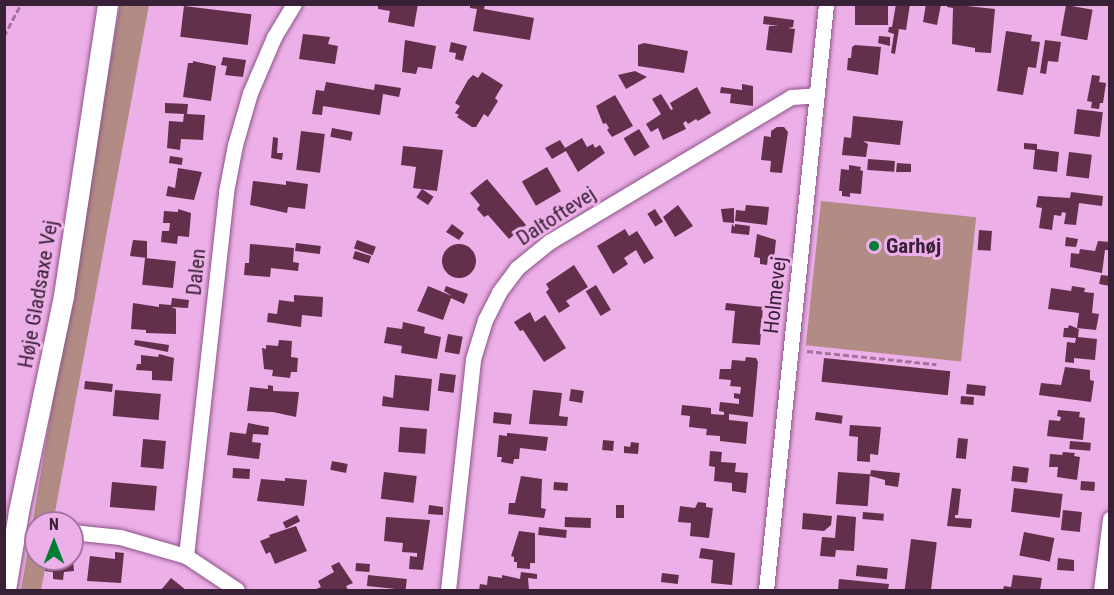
<!DOCTYPE html>
<meta charset="utf-8">
<style>
body{margin:0}
#map{position:relative;width:1114px;height:595px;overflow:hidden;background:#edafe8;font-family:"Roboto Condensed",sans-serif}
div>[style]{position:absolute}
.green>*{inset:0;background:#b28b84;transform-origin:0 0}
.building>*{inset:0;background:#62304a;transform-origin:0 0}
.round{border-radius:50%}
.path>*{height:3px;margin-top:-1.5px;transform-origin:0;background:repeating-linear-gradient(90deg,#a1739e 0 6px,transparent 0 9px)}
.roads{filter:drop-shadow(0 0 2px #8c5488) drop-shadow(0 0 2px #8c5488)}
.minor>*{height:15px;margin:-7.5px;padding:0 7.5px;transform-origin:7.5px;border-radius:7.5px;background:#fff}
.tertiary>*{height:20px;margin:-10px;padding:0 10px;transform-origin:10px;border-radius:10px;background:#fff}
.dots>*{width:16px;height:16px;translate:-50% -50%;box-sizing:border-box;border:3px solid #edafe8;border-radius:50%}
span{translate:-50% -50%;white-space:nowrap;text-align:center;line-height:1.15;-webkit-text-stroke:6px #edafe8;paint-order:stroke}
.street-label{font-size:21px;color:#382036}
.poi-label{font-size:21px;color:#382036;font-weight:700}
.left{translate:0 -50%;text-align:left}
.frame{position:absolute;inset:0;border:6px solid #382036;pointer-events:none}
.north{position:absolute;left:24px;top:511px;width:60px;height:60px;box-sizing:border-box;background:#edafe8;border:2px solid #a576a1;border-radius:50%;rotate:0deg;font-size:16px;font-weight:700;line-height:24px;text-align:center;color:#382036}
.north::after{content:'';display:block;margin:auto;width:21px;height:27px;background:#007c34;clip-path:polygon(50% 0,100% 100%,50% 72%,0 100%)}
</style>
<div id="map">
<div class="green">
<div style="clip-path:polygon(120px 5px,149px 5px,53px 523px,36px 523px,36px 559px,47px 559px,41px 590px,21px 590px)"></div>
<div style="left:821px;top:201px;width:156px;height:145px;rotate:6deg"></div>
</div>
<div class="building">
<div style="clip-path:polygon(378px 4px,418px 4px,414px 27px,388px 22px,390px 11px,378px 9px)"></div>
<div style="clip-path:polygon(470px 4px,485px 4px,484px 9px,534px 18px,530px 40px,473px 31px,477px 9px,470px 8px)"></div>
<div style="left:855px;top:4px;width:33px;height:21px"></div>
<div style="clip-path:polygon(896px 4px,910px 4px,906px 30px,899px 29px,895px 54px,891px 53px,894px 34px,888px 32px,889px 27px,892px 27px)"></div>
<div style="clip-path:polygon(926px 4px,941px 4px,937px 25px,923px 22px)"></div>
<div style="clip-path:polygon(948px 4px,995px 9px,991px 53px,975px 52px,975px 48px,952px 44px,953px 8px,947px 7px)"></div>
<div style="left:1066px;top:5px;width:27px;height:31px;rotate:10deg"></div>
<div style="left:184px;top:6px;width:68px;height:31px;rotate:7deg"></div>
<div style="clip-path:polygon(764px 16px,794px 20px,793px 27px,788px 28px,795px 29px,792px 53px,766px 50px,769px 26px,779px 26px,763px 24px)"></div>
<div style="clip-path:polygon(1006px 31px,1032px 35px,1031px 41px,1040px 42px,1036px 68px,1028px 67px,1023px 95px,997px 91px)"></div>
<div style="clip-path:polygon(303px 34px,330px 37px,328px 44px,338px 46px,335px 64px,299px 59px)"></div>
<div style="clip-path:polygon(879px 36px,890px 37px,890px 46px,878px 43px)"></div>
<div style="clip-path:polygon(405px 40px,436px 46px,432px 69px,418px 67px,416px 74px,402px 72px)"></div>
<div style="clip-path:polygon(1045px 40px,1061px 42px,1058px 62px,1048px 61px,1046px 74px,1040px 73px)"></div>
<div style="clip-path:polygon(451px 42px,467px 46px,463px 61px,455px 59px,456px 53px,449px 52px)"></div>
<div style="clip-path:polygon(644px 43px,688px 51px,684px 73px,638px 66px,638px 45px)"></div>
<div style="clip-path:polygon(855px 45px,881px 47px,878px 75px,847px 70px,848px 58px,851px 58px,852px 47px)"></div>
<div style="clip-path:polygon(223px 57px,246px 60px,243px 77px,225px 75px,227px 66px,221px 65px)"></div>
<div style="clip-path:polygon(193px 61px,216px 66px,211px 101px,183px 97px,188px 63px,193px 63px)"></div>
<div style="clip-path:polygon(635px 71px,647px 77px,626px 89px,618px 75px)"></div>
<div style="clip-path:polygon(482px 72px,503px 85px,495px 98px,498px 101px,488px 117px,484px 114px,476px 127px,472px 127px,457px 117px,459px 115px,455px 113px,460px 106px,455px 103px,468px 80px,473px 75px,478px 78px)"></div>
<div style="clip-path:polygon(1092px 75px,1100px 76px,1099px 82px,1106px 83px,1103px 103px,1100px 103px,1099px 109px,1091px 108px,1092px 102px,1087px 101px)"></div>
<div style="clip-path:polygon(326px 82px,374px 90px,375px 84px,401px 88px,399px 97px,383px 94px,380px 115px,323px 106px,322px 115px,312px 114px,316px 90px,324px 91px)"></div>
<div style="clip-path:polygon(742px 84px,753px 86px,753px 106px,730px 103px,731px 94px,720px 93px,721px 87px,742px 90px)"></div>
<div style="clip-path:polygon(697px 87px,711px 113px,698px 121px,696px 119px,688px 124px,686px 121px,683px 123px,686px 129px,663px 140px,658px 128px,651px 132px,646px 124px,661px 114px,652px 99px,661px 94px,671px 110px,673px 109px,670px 103px)"></div>
<div style="clip-path:polygon(615px 95px,633px 126px,612px 137px,607px 130px,609px 128px,606px 123px,603px 124px,596px 106px)"></div>
<div style="clip-path:polygon(165px 103px,188px 104px,187px 114px,205px 115px,203px 140px,181px 139px,180px 150px,167px 148px,169px 121px,183px 122px,184px 114px,165px 113px)"></div>
<div style="left:1077px;top:109px;width:26px;height:25px;rotate:7deg"></div>
<div style="clip-path:polygon(853px 116px,903px 121px,900px 145px,863px 141px,868px 144px,866px 157px,842px 155px,844px 137px,851px 138px)"></div>
<div style="clip-path:polygon(777px 127px,784px 127px,788px 132px,782px 173px,770px 172px,771px 161px,761px 160px,764px 136px,771px 137px,771px 131px)"></div>
<div style="left:332px;top:128px;width:21px;height:9px;rotate:11deg"></div>
<div style="left:639px;top:129px;width:21px;height:18px;rotate:59deg"></div>
<div style="left:301px;top:131px;width:24px;height:39px;rotate:7deg"></div>
<div style="clip-path:polygon(273px 137px,278px 138px,277px 153px,283px 153px,282px 160px,271px 158px)"></div>
<div style="clip-path:polygon(582px 138px,587px 147px,593px 144px,595px 148px,600px 145px,605px 153px,578px 172px,566px 151px,552px 159px,545px 148px,560px 140px,565px 148px)"></div>
<div style="clip-path:polygon(1024px 143px,1037px 144px,1037px 149px,1059px 152px,1057px 172px,1033px 169px,1035px 150px,1024px 149px)"></div>
<div style="clip-path:polygon(403px 146px,443px 150px,437px 191px,413px 188px,416px 167px,401px 165px)"></div>
<div style="left:1069px;top:152px;width:23px;height:24px;rotate:7deg"></div>
<div style="left:170px;top:156px;width:13px;height:7px;rotate:9deg"></div>
<div style="left:868px;top:159px;width:27px;height:11px;rotate:4deg"></div>
<div style="clip-path:polygon(897px 163px,911px 164px,911px 172px,896px 172px)"></div>
<div style="clip-path:polygon(849px 165px,861px 167px,860px 170px,863px 171px,861px 194px,850px 193px,850px 197px,842px 196px,842px 191px,839px 191px,841px 169px,849px 170px)"></div>
<div style="left:547px;top:167px;width:28px;height:29px;rotate:60deg"></div>
<div style="clip-path:polygon(178px 168px,202px 172px,194px 200px,166px 196px,168px 186px,175px 188px)"></div>
<div style="clip-path:polygon(487px 179px,526px 225px,509px 239px,488px 215px,484px 217px,477px 209px,480px 205px,470px 193px)"></div>
<div style="clip-path:polygon(253px 181px,286px 185px,286px 181px,308px 184px,305px 209px,288px 207px,287px 213px,250px 205px)"></div>
<div style="left:422px;top:189px;width:14px;height:10px;rotate:34deg"></div>
<div style="clip-path:polygon(1071px 192px,1103px 196px,1102px 206px,1079px 203px,1076px 225px,1064px 224px,1066px 213px,1062px 212px,1061px 216px,1054px 215px,1052px 230px,1039px 228px,1042px 208px,1036px 207px,1038px 196px,1070px 198px)"></div>
<div style="clip-path:polygon(678px 205px,693px 226px,675px 237px,663px 217px)"></div>
<div style="clip-path:polygon(746px 205px,769px 207px,767px 225px,735px 221px,736px 210px,745px 211px)"></div>
<div style="clip-path:polygon(734px 208px,734px 223px,723px 222px,721px 209px)"></div>
<div style="clip-path:polygon(178px 209px,191px 213px,189px 237px,178px 236px,177px 244px,161px 242px,162px 231px,169px 231px,170px 223px,163px 223px,164px 211px,178px 212px)"></div>
<div style="left:655px;top:209px;width:15px;height:9px;rotate:58deg"></div>
<div style="clip-path:polygon(452px 224px,464px 233px,459px 240px,446px 232px)"></div>
<div style="clip-path:polygon(732px 224px,735px 227px,735px 224px,750px 226px,749px 235px,731px 233px)"></div>
<div style="clip-path:polygon(625px 229px,629px 236px,637px 231px,654px 258px,644px 264px,636px 250px,624px 258px,628px 264px,613px 274px,597px 246px)"></div>
<div style="left:979px;top:230px;width:13px;height:20px;rotate:4deg"></div>
<div style="clip-path:polygon(757px 234px,776px 240px,774px 259px,768px 258px,767px 265px,760px 264px,760px 258px,754px 257px)"></div>
<div style="clip-path:polygon(1066px 237px,1078px 239px,1076px 247px,1065px 246px)"></div>
<div style="clip-path:polygon(133px 240px,147px 241px,147px 258px,130px 256px)"></div>
<div style="left:357px;top:240px;width:20px;height:9px;rotate:20deg"></div>
<div style="clip-path:polygon(1098px 241px,1110px 242px,1110px 250px,1105px 250px,1102px 273px,1070px 267px,1071px 253px,1079px 254px,1080px 249px,1095px 251px)"></div>
<div style="left:296px;top:243px;width:25px;height:8px;rotate:7deg"></div>
<div style="clip-path:polygon(250px 244px,294px 248px,293px 262px,299px 263px,298px 271px,271px 268px,270px 277px,244px 275px,245px 263px,249px 263px)"></div>
<div class="round" style="left:442px;top:244px;width:34px;height:34px"></div>
<div style="left:355px;top:251px;width:17px;height:8px;rotate:17deg"></div>
<div style="left:145px;top:258px;width:31px;height:27px;rotate:6deg"></div>
<div style="clip-path:polygon(574px 265px,588px 287px,566px 301px,570px 306px,559px 313px,546px 292px,549px 289px,546px 284px)"></div>
<div style="clip-path:polygon(1101px 275px,1110px 276px,1110px 286px,1099px 284px)"></div>
<div style="left:596px;top:285px;width:29px;height:12px;rotate:59deg"></div>
<div style="clip-path:polygon(428px 286px,452px 296px,444px 291px,446px 286px,468px 294px,464px 304px,451px 298px,443px 320px,417px 311px)"></div>
<div style="clip-path:polygon(1072px 286px,1085px 288px,1084px 292px,1094px 293px,1092px 313px,1099px 314px,1096px 330px,1077px 328px,1079px 313px,1048px 309px,1051px 288px,1071px 291px)"></div>
<div style="clip-path:polygon(294px 295px,323px 297px,322px 317px,302px 315px,301px 327px,267px 322px,268px 313px,277px 314px,279px 300px,294px 302px)"></div>
<div style="clip-path:polygon(172px 298px,189px 300px,188px 308px,171px 307px,176px 309px,176px 334px,146px 333px,146px 330px,131px 329px,133px 303px,159px 307px,159px 304px,171px 305px)"></div>
<div style="clip-path:polygon(726px 303px,763px 307px,760px 345px,732px 343px,735px 311px,725px 310px)"></div>
<div style="clip-path:polygon(530px 312px,535px 322px,545px 315px,566px 348px,544px 362px,523px 330px,520px 331px,514px 322px)"></div>
<div style="clip-path:polygon(403px 322px,425px 327px,424px 333px,441px 337px,437px 359px,401px 353px,402px 346px,384px 343px,387px 327px,402px 329px)"></div>
<div style="clip-path:polygon(1069px 325px,1079px 329px,1078px 337px,1097px 339px,1095px 360px,1074px 358px,1074px 363px,1065px 362px,1067px 342px,1075px 343px,1076px 338px,1063px 337px,1064px 328px,1068px 328px)"></div>
<div style="left:448px;top:334px;width:15px;height:18px;rotate:11deg"></div>
<div style="clip-path:polygon(135px 340px,169px 345px,168px 352px,134px 345px)"></div>
<div style="clip-path:polygon(279px 340px,292px 341px,291px 357px,298px 358px,297px 372px,291px 372px,290px 378px,272px 376px,273px 370px,264px 369px,262px 348px,266px 349px,266px 345px,278px 346px)"></div>
<div style="clip-path:polygon(159px 354px,174px 358px,172px 381px,152px 380px,152px 371px,136px 370px,137px 364px,141px 364px,141px 355px,158px 357px)"></div>
<div style="clip-path:polygon(746px 357px,756px 358px,758px 362px,753px 417px,729px 414px,729px 420px,748px 422px,746px 444px,720px 441px,720px 436px,706px 435px,707px 429px,689px 427px,690px 416px,681px 415px,682px 405px,711px 408px,711px 414px,724px 415px,724px 412px,719px 411px,720px 402px,739px 404px,739px 399px,734px 398px,734px 393px,740px 394px,741px 387px,730px 386px,731px 380px,719px 379px,720px 369px,731px 369px,732px 360px,745px 361px)"></div>
<div style="left:824px;top:358px;width:127px;height:24px;rotate:6deg"></div>
<div style="clip-path:polygon(1065px 367px,1090px 370px,1090px 380px,1094px 381px,1091px 402px,1039px 395px,1041px 383px,1061px 385px)"></div>
<div style="left:440px;top:373px;width:16px;height:18px;rotate:7deg"></div>
<div style="clip-path:polygon(395px 375px,432px 379px,429px 411px,382px 406px,383px 396px,393px 398px)"></div>
<div style="left:85px;top:381px;width:28px;height:8px;rotate:6deg"></div>
<div style="left:967px;top:384px;width:19px;height:10px;rotate:6deg"></div>
<div style="clip-path:polygon(268px 385px,273px 386px,273px 391px,299px 392px,296px 417px,273px 412px,247px 411px,250px 387px,268px 389px)"></div>
<div style="left:571px;top:389px;width:13px;height:12px;rotate:9deg"></div>
<div style="left:115px;top:390px;width:46px;height:26px;rotate:5deg"></div>
<div style="clip-path:polygon(533px 390px,562px 393px,559px 416px,568px 417px,567px 426px,529px 424px)"></div>
<div style="left:961px;top:396px;width:13px;height:8px;rotate:4deg"></div>
<div style="clip-path:polygon(1058px 410px,1080px 412px,1079px 417px,1085px 418px,1083px 440px,1047px 436px,1049px 420px,1060px 421px,1061px 417px,1057px 416px)"></div>
<div style="left:494px;top:412px;width:18px;height:11px;rotate:6deg"></div>
<div style="left:816px;top:412px;width:27px;height:8px;rotate:8deg"></div>
<div style="clip-path:polygon(248px 423px,269px 427px,268px 435px,253px 434px,252px 442px,261px 443px,259px 459px,227px 455px,230px 432px,246px 434px)"></div>
<div style="clip-path:polygon(850px 425px,881px 427px,878px 455px,870px 454px,870px 462px,857px 461px,858px 437px,849px 436px)"></div>
<div style="left:400px;top:427px;width:27px;height:25px;rotate:4deg"></div>
<div style="clip-path:polygon(507px 433px,548px 437px,546px 451px,520px 448px,519px 459px,514px 459px,513px 464px,501px 462px,502px 457px,497px 457px,499px 435px,507px 436px)"></div>
<div style="left:958px;top:438px;width:10px;height:20px;rotate:6deg"></div>
<div style="left:143px;top:439px;width:23px;height:28px;rotate:5deg"></div>
<div style="left:603px;top:440px;width:11px;height:10px;rotate:5deg"></div>
<div style="left:1070px;top:441px;width:21px;height:8px;rotate:5deg"></div>
<div style="clip-path:polygon(631px 442px,639px 443px,638px 454px,624px 453px,624px 446px,630px 447px)"></div>
<div style="clip-path:polygon(710px 451px,722px 452px,721px 462px,736px 463px,735px 472px,748px 473px,746px 493px,732px 491px,732px 483px,714px 481px,715px 467px,709px 466px)"></div>
<div style="clip-path:polygon(1063px 452px,1075px 453px,1074px 456px,1080px 457px,1077px 480px,1057px 477px,1058px 467px,1049px 467px,1050px 454px,1062px 455px)"></div>
<div style="left:332px;top:461px;width:16px;height:9px;rotate:11deg"></div>
<div style="left:1013px;top:466px;width:16px;height:15px;rotate:7deg"></div>
<div style="left:233px;top:468px;width:17px;height:10px;rotate:3deg"></div>
<div style="clip-path:polygon(871px 470px,900px 473px,898px 487px,885px 485px,885px 480px,870px 476px)"></div>
<div style="left:384px;top:472px;width:33px;height:27px;rotate:7deg"></div>
<div style="left:838px;top:472px;width:32px;height:32px;rotate:4deg"></div>
<div style="clip-path:polygon(521px 476px,542px 479px,541px 508px,546px 509px,544px 518px,508px 514px,509px 503px,515px 503px)"></div>
<div style="clip-path:polygon(285px 478px,307px 480px,304px 506px,257px 501px,261px 479px,285px 481px)"></div>
<div style="left:1081px;top:481px;width:14px;height:9px;rotate:4deg"></div>
<div style="left:112px;top:482px;width:45px;height:25px;rotate:5deg"></div>
<div style="left:554px;top:482px;width:14px;height:8px;rotate:4deg"></div>
<div style="clip-path:polygon(952px 488px,961px 489px,958px 515px,955px 515px,955px 518px,972px 519px,971px 528px,947px 526px)"></div>
<div style="left:1014px;top:488px;width:49px;height:24px;rotate:7deg"></div>
<div style="clip-path:polygon(698px 502px,706px 503px,706px 507px,713px 508px,709px 538px,690px 536px,691px 523px,678px 522px,680px 506px,695px 508px)"></div>
<div style="clip-path:polygon(429px 505px,443px 507px,443px 515px,428px 514px)"></div>
<div style="left:616px;top:505px;width:8px;height:13px"></div>
<div style="left:1063px;top:510px;width:19px;height:20px;rotate:6deg"></div>
<div style="left:863px;top:512px;width:21px;height:7px;rotate:5deg"></div>
<div style="clip-path:polygon(803px 513px,832px 516px,831px 525px,824px 531px,802px 529px)"></div>
<div style="left:297px;top:515px;width:7px;height:16px;rotate:63deg"></div>
<div style="clip-path:polygon(837px 515px,856px 517px,854px 551px,836px 550px,835px 557px,820px 556px,822px 537px,835px 538px)"></div>
<div style="clip-path:polygon(386px 517px,430px 520px,423px 570px,409px 569px,410px 556px,417px 557px,417px 553px,402px 552px,403px 543px,384px 541px)"></div>
<div style="left:565px;top:517px;width:26px;height:10px;rotate:2deg"></div>
<div style="clip-path:polygon(296px 526px,307px 551px,275px 564px,270px 552px,266px 554px,260px 541px,270px 537px,269px 535px)"></div>
<div style="left:539px;top:527px;width:28px;height:8px;rotate:6deg"></div>
<div style="clip-path:polygon(519px 531px,535px 533px,535px 563px,530px 563px,530px 569px,517px 568px,517px 562px,514px 562px,514px 557px,511px 556px)"></div>
<div style="left:1024px;top:532px;width:31px;height:24px;rotate:11deg"></div>
<div style="left:911px;top:539px;width:26px;height:51px;rotate:7deg"></div>
<div style="clip-path:polygon(701px 548px,735px 553px,732px 585px,711px 583px,713px 560px,699px 558px)"></div>
<div style="clip-path:polygon(115px 552px,124px 553px,121px 583px,87px 581px,90px 556px,115px 559px)"></div>
<div style="clip-path:polygon(1058px 558px,1074px 560px,1074px 571px,1057px 570px)"></div>
<div style="clip-path:polygon(46px 559px,73px 559px,74px 571px,64px 572px,63px 580px,53px 579px,53px 572px,45px 571px)"></div>
<div style="clip-path:polygon(339px 562px,353px 583px,346px 586px,348px 590px,314px 590px,321px 587px,318px 581px,334px 572px,331px 566px)"></div>
<div style="left:356px;top:563px;width:14px;height:8px;rotate:4deg"></div>
<div style="left:857px;top:565px;width:31px;height:11px;rotate:6deg"></div>
<div style="clip-path:polygon(521px 572px,537px 574px,537px 579px,528px 578px,529px 590px,479px 590px,480px 584px,487px 585px,488px 576px,502px 578px,502px 575px,520px 579px)"></div>
<div style="left:662px;top:573px;width:17px;height:9px;rotate:7deg"></div>
<div style="left:368px;top:575px;width:39px;height:11px;rotate:6deg"></div>
<div style="clip-path:polygon(1013px 575px,1042px 578px,1040px 590px,1003px 590px,1004px 586px,1011px 587px)"></div>
<div style="clip-path:polygon(171px 578px,186px 590px,161px 590px)"></div>
<div style="clip-path:polygon(839px 579px,889px 584px,888px 590px,838px 590px)"></div>
</div>
<div class="path">
<div style="left:4px;top:36px;width:36px;rotate:-62deg"></div>
<div style="left:807px;top:351px;width:130px;rotate:5.8deg"></div>
</div>
<div class="roads">
<div class="minor">
<div style="left:72px;top:532px;width:48px;rotate:5.9deg"></div>
<div style="left:120px;top:537px;width:69px;rotate:16.1deg"></div>
<div style="left:186px;top:556px;width:61px;rotate:33.7deg"></div>
<div style="left:186px;top:556px;width:366px;rotate:-83.7deg"></div>
<div style="left:226px;top:192px;width:48px;rotate:-79.2deg"></div>
<div style="left:235px;top:145px;width:54px;rotate:-73.9deg"></div>
<div style="left:250px;top:93px;width:61px;rotate:-66.8deg"></div>
<div style="left:274px;top:37px;width:39px;rotate:-59deg"></div>
<div style="left:448px;top:590px;width:232px;rotate:-83.8deg"></div>
<div style="left:473px;top:359px;width:41px;rotate:-72.9deg"></div>
<div style="left:485px;top:320px;width:31px;rotate:-63deg"></div>
<div style="left:499px;top:292px;width:30px;rotate:-53deg"></div>
<div style="left:517px;top:268px;width:41px;rotate:-39.1deg"></div>
<div style="left:549px;top:242px;width:282px;rotate:-30.9deg"></div>
<div style="left:791px;top:97px;width:26px;rotate:-4deg"></div>
<div style="left:766px;top:590px;width:589px;rotate:-84.15deg"></div>
<div style="left:1101px;top:590px;width:72px;rotate:-82.8deg"></div>
</div>
<div class="tertiary">
<div style="left:6px;top:590px;width:79px;rotate:-80.5deg"></div>
<div style="left:19px;top:512px;width:221px;rotate:-78.2deg"></div>
<div style="left:64px;top:296px;width:295px;rotate:-81.4deg"></div>
</div>
</div>
<div class="dots">
<div style="left:874px;top:246px;background:#007c34"></div>
</div>
<div class="street-label">
<span style="left:556px;top:216px;rotate:-33deg">Daltoftevej</span>
<span style="left:196px;top:272px;rotate:-84deg">Dalen</span>
<span style="left:38px;top:294px;rotate:-80deg">Høje Gladsaxe Vej</span>
<span style="left:775px;top:295px;rotate:-84deg">Holmevej</span>
</div>
<div class="poi-label">
<span class="left" style="left:886px;top:246px">Garhøj</span>
</div>
<div class="frame"></div>
<div class="north">N</div>
</div>
